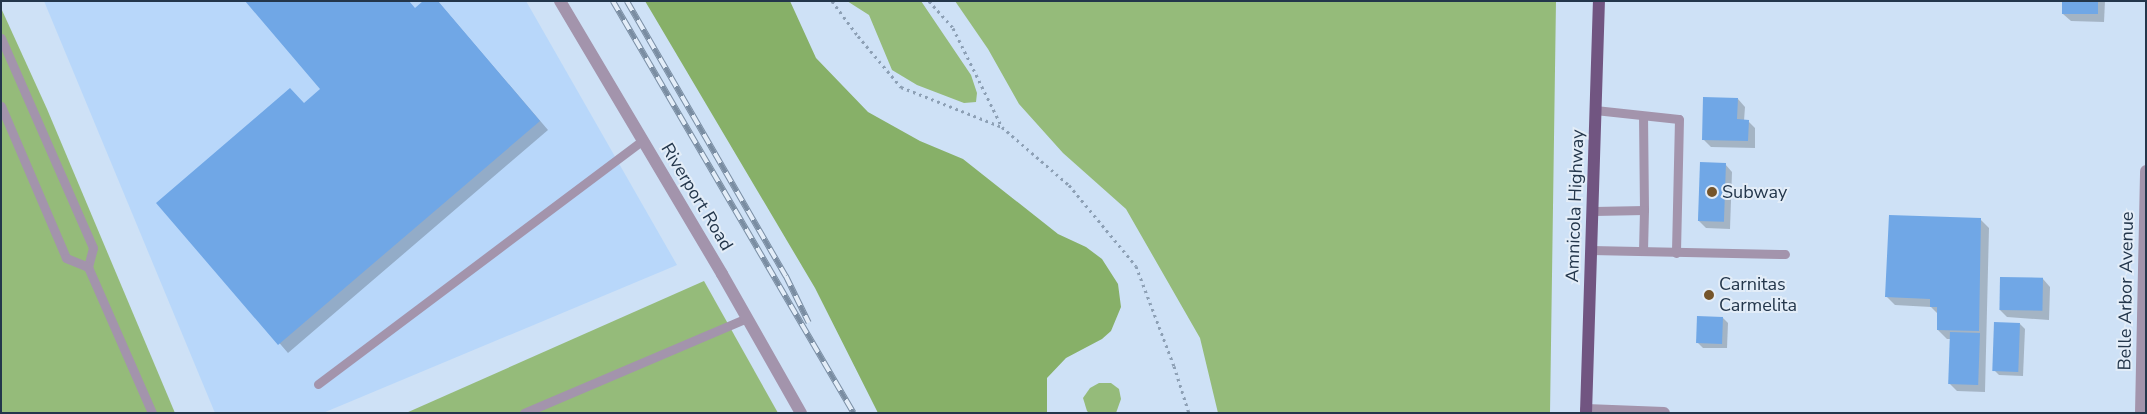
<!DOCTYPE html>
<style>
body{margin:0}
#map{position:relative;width:2147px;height:414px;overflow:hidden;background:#cee1f6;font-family:"Nunito Sans",sans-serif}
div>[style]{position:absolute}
.built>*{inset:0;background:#b8d7fa}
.green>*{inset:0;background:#95bb7a}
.forest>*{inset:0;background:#87b068}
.shadow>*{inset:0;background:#0003}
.building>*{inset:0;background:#70a7e6;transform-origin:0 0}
.path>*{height:3px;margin-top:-1.5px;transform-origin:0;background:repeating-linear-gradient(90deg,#8da0b5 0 2.5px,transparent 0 6.5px)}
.service>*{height:9px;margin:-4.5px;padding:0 4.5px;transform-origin:4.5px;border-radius:4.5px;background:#a394ac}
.minor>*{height:12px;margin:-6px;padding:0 6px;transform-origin:6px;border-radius:6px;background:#a394ac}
.primary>*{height:12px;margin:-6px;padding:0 6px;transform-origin:6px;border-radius:6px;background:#715581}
.rail>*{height:5.5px;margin-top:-2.75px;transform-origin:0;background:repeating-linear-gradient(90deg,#e3edf8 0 11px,#7a8da2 0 22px);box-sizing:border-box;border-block:1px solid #7a8da2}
.dots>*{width:14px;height:14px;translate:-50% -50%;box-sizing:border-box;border:2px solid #e3edf8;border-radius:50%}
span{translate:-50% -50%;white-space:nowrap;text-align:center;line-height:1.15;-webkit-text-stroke:4px #e3edf8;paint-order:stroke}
.poi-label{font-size:18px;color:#23364b}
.left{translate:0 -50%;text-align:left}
.street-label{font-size:18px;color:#23364b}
.frame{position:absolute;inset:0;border:2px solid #23364b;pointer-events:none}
</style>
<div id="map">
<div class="built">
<div style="clip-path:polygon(44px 1px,526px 1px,677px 265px,323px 413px,215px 413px)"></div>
</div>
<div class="green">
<div style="clip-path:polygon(847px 1px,921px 1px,971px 75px,977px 93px,976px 102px,964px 103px,917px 85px,892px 70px,869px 15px)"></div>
<div style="clip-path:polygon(955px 1px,1556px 1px,1550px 413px,1218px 413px,1200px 338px,1126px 209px,1063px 153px,1019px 104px,988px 49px)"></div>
<div style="clip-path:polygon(1px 8px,47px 109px,175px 413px,1px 413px)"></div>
<div style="clip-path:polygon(704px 281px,778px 413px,406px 413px)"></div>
<div style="clip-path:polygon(1099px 383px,1111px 383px,1119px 389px,1121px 399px,1116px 413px,1089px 413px,1087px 411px,1083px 398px,1090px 388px)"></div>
</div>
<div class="forest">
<div style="clip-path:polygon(645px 1px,790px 1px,816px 58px,868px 112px,920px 141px,963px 159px,1058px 234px,1086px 247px,1102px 259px,1118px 284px,1121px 307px,1111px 331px,1102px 339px,1066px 358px,1047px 378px,1047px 413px,878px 413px,815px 288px)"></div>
</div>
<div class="shadow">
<div style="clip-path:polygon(2064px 1px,2105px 1px,2104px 22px,2071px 21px,2063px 14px)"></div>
<div style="clip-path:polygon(440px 4px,548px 130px,288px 353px,158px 203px,304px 104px,416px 9px)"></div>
<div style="clip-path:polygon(1738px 99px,1745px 107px,1744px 121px,1748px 121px,1755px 128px,1755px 148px,1711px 147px,1704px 140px)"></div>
<div style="clip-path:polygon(1725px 164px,1732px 172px,1730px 229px,1706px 228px,1699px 221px)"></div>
<div style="clip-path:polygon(1980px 219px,1989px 228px,1985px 392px,1957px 391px,1950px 384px,1951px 339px,1947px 339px,1938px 330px,1938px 314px,1931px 307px,1895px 305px,1886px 296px)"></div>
<div style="clip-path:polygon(2043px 279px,2050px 287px,2049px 320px,2007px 317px,2000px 310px)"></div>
<div style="clip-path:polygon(1723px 318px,1728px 323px,1727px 348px,1703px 348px,1698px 343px)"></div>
<div style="clip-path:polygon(2020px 324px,2025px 329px,2023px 376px,1999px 375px,1994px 370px)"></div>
</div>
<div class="building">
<div style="clip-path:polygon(245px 1px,409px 1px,415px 8px,423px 1px,438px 1px,540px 121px,278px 345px,156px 203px,290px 88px,304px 103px,320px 89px)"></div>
<div style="left:2062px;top:1px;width:36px;height:13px"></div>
<div style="clip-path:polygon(1703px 97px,1738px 98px,1737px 119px,1749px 120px,1748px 141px,1702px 140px)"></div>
<div style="left:1700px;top:162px;width:26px;height:59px;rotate:2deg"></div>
<div style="clip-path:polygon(1889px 215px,1981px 218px,1979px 331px,1937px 330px,1937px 307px,1930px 307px,1930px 299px,1885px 297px)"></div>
<div style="left:2000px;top:277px;width:43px;height:33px;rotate:1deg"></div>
<div style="left:1697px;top:316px;width:26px;height:27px;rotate:2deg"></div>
<div style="left:1994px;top:322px;width:26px;height:49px;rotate:2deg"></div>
<div style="left:1950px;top:332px;width:30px;height:52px;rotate:2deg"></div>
</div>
<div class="path">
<div style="left:832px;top:1px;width:44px;rotate:53.4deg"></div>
<div style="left:858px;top:36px;width:67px;rotate:49.9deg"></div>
<div style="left:901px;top:87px;width:109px;rotate:21.6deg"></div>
<div style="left:929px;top:1px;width:36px;rotate:48deg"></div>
<div style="left:953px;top:28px;width:110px;rotate:63.7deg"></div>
<div style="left:1002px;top:127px;width:89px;rotate:40.9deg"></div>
<div style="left:1069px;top:185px;width:105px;rotate:50.4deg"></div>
<div style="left:1136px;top:266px;width:107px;rotate:69.2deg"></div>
<div style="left:1174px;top:366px;width:49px;rotate:72.3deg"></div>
</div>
<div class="service">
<div style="left:1px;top:38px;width:229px;rotate:66.3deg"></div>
<div style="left:93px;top:248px;width:20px;rotate:105deg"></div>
<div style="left:88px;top:267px;width:159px;rotate:66.3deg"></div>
<div style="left:1px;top:106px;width:165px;rotate:66.8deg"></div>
<div style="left:66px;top:258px;width:24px;rotate:22deg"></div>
<div style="left:1595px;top:110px;width:84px;rotate:6.1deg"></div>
<div style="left:1679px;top:119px;width:134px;rotate:91.3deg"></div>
<div style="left:1594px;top:211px;width:50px;rotate:-1.1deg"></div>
<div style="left:1644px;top:210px;width:94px;rotate:-90.6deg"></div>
<div style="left:1591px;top:250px;width:194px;rotate:1.2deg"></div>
<div style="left:1643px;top:251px;width:41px;rotate:-88.6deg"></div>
<div style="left:318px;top:384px;width:406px;rotate:-36.9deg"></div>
<div style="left:524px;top:413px;width:242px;rotate:-23.1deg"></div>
</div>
<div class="minor">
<div style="left:560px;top:1px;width:317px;rotate:59.3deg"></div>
<div style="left:722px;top:274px;width:160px;rotate:60.4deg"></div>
<div style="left:1586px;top:410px;width:78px;rotate:2.2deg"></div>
<div style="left:2141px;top:413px;width:242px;rotate:-88.8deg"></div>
</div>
<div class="primary">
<div style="left:1586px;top:413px;width:412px;rotate:-88.2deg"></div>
</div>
<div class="rail">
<div style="left:613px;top:1px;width:477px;rotate:59.7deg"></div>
<div style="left:627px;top:1px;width:318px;rotate:60deg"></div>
<div style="left:786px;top:276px;width:52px;rotate:63.9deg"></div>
</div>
<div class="dots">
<div style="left:1712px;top:192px;background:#75552b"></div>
<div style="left:1709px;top:295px;background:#75552b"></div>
</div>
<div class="poi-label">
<span class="left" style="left:1722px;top:192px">Subway</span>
<span class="left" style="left:1719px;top:295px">Carnitas<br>Carmelita</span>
</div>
<div class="street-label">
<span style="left:697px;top:197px;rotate:59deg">Riverport Road</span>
<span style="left:1575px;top:206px;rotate:-88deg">Amnicola Highway</span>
<span style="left:2126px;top:291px;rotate:-89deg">Belle Arbor Avenue</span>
</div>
<div class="frame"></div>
</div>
